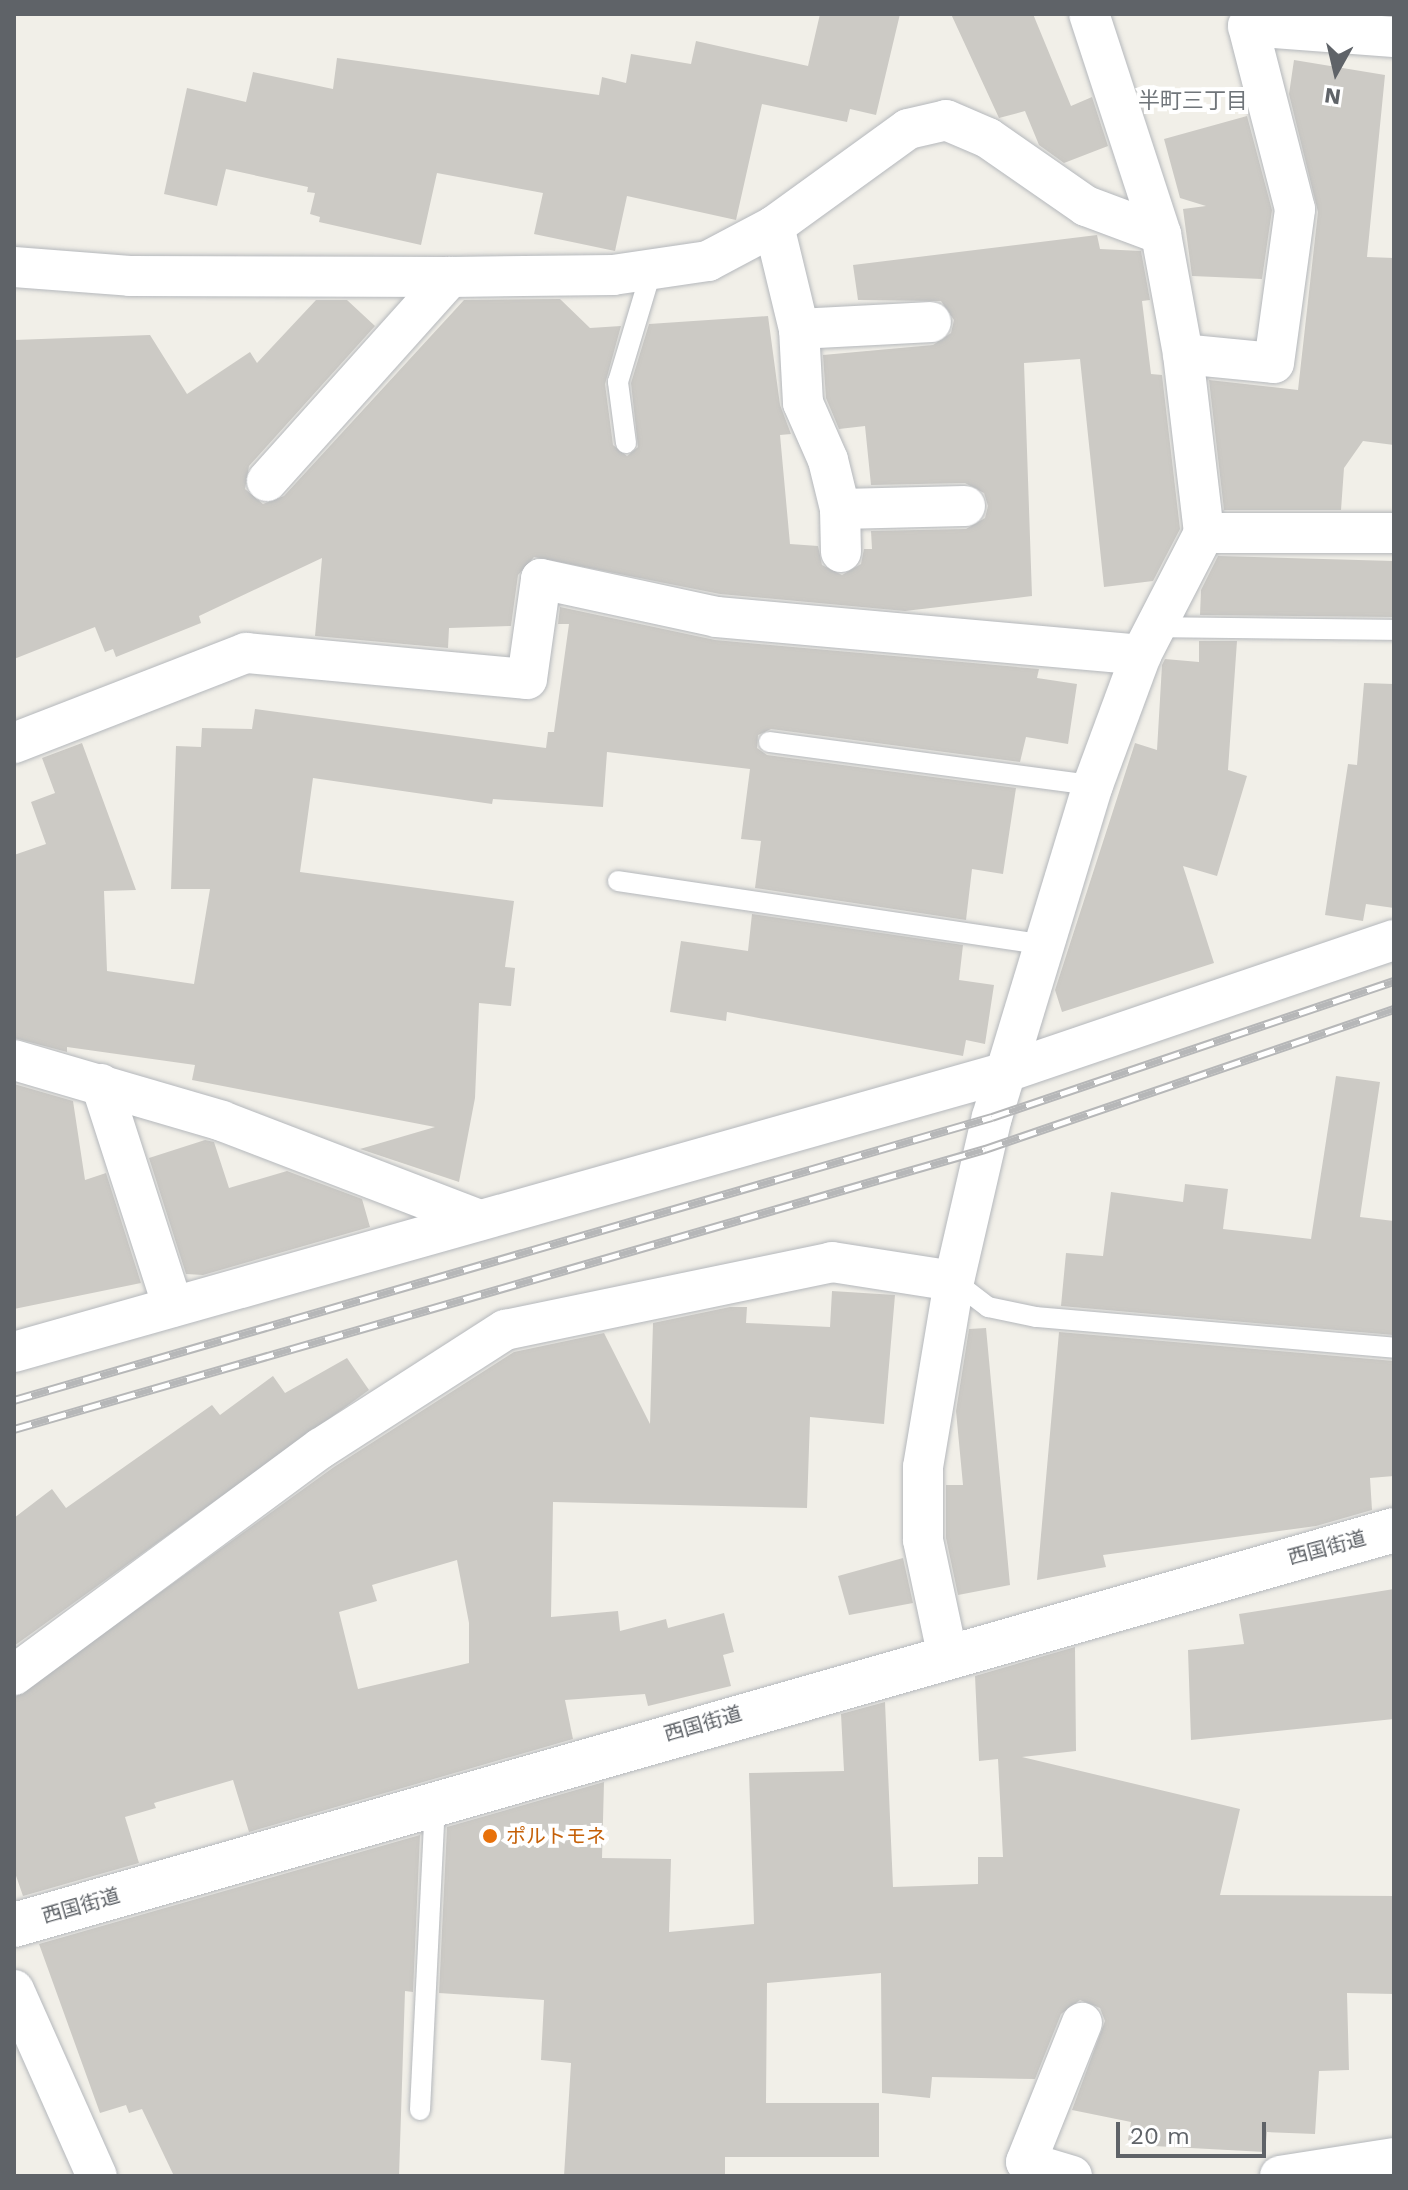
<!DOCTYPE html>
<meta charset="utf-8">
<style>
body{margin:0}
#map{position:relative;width:1408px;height:2190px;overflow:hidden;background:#f1efe8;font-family:"Work Sans","Noto Sans JP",sans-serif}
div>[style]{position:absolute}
.building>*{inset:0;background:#cccac5}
.roads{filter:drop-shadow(0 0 2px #b5b8bc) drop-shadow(0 0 2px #b5b8bc)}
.service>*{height:20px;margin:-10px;padding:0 10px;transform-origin:10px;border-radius:10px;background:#fff}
.minor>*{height:40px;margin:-20px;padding:0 20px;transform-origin:20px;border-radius:20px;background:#fff}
.tertiary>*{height:44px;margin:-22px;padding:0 22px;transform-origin:22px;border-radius:22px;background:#fff}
.rail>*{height:9px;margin-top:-4.5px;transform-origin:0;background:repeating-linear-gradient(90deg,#fff 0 18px,#b6b7b8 0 36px);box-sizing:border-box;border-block:2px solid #b6b7b8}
.dots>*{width:22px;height:22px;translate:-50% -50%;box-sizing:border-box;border:4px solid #fff;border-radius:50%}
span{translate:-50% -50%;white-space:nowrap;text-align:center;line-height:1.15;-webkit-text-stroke:8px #fff;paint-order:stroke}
.street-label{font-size:20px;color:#5f6368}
.food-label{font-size:20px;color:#c56008}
.left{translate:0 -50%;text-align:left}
.neighbourhood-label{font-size:22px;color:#70757a}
.frame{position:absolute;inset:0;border:16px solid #5f6368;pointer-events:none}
.north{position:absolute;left:1296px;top:32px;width:80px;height:80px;-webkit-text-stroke:6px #fff;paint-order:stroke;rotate:188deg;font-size:22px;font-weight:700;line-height:32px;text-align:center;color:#5f6368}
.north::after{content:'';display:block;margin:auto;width:28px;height:36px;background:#5f6368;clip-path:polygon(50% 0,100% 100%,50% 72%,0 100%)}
.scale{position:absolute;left:1116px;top:2122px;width:150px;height:36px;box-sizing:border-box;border:4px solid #5f6368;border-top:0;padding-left:10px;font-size:24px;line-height:28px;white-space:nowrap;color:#5f6368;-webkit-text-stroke:6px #fff;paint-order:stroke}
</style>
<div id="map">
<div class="building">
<div style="clip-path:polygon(820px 14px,900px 14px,876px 115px,850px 109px,847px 122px,762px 104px,736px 220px,627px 196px,615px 251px,534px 234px,543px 193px,437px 173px,421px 245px,319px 222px,320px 217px,310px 214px,315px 193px,307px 192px,308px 187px,226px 169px,217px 206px,164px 194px,187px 88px,246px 102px,253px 72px,333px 89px,337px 58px,599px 95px,602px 77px,626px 83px,631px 54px,691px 64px,696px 41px,808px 66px)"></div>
<div style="clip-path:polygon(951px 14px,1033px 14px,1071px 106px,1092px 97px,1108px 146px,1064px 163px,1039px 145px,1025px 111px,999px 118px)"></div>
<div style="clip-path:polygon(1294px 60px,1385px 75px,1367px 257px,1394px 258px,1394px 445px,1363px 441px,1344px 468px,1341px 510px,1224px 510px,1209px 380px,1298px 390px,1318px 212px,1289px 94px)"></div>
<div style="clip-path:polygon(1247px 116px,1272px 210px,1262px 279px,1192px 276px,1183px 209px,1206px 206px,1180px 198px,1164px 139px)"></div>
<div style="clip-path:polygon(1097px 235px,1100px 249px,1141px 251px,1150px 300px,1142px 301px,1151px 374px,1162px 375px,1180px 529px,1153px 581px,1104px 587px,1080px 359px,1024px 363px,1032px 596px,905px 611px,720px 594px,534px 557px,518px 575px,511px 626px,449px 628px,448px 648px,315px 636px,322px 558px,199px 616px,201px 623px,116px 657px,113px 649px,105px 652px,95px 627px,14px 659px,14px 340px,150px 335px,187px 394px,250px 352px,257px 363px,316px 300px,347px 300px,375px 326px,249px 466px,245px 489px,263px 504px,284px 496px,464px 300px,560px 299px,590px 328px,621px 326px,605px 384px,613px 445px,627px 456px,638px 447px,631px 383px,649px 324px,768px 316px,780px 405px,791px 434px,780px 435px,790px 544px,818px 546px,822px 565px,842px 575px,861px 564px,864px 549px,872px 549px,871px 531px,966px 529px,985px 518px,988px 506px,984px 493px,965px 483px,871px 485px,865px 426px,839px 429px,826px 398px,823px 355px,933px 345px,951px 333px,954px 320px,941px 301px,858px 300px,853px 265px)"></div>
<div style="clip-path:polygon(1218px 556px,1394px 561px,1394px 617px,1200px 615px,1201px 590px)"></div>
<div style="clip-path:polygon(560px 607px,715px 640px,1039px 669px,1037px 678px,1077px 684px,1068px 744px,1026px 737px,1020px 762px,771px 729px,758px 735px,757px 748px,767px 755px,1016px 788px,1003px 874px,972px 869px,966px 920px,755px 888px,761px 841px,741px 839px,750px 769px,607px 752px,603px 807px,493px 799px,492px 804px,313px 778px,300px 872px,514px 901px,505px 967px,515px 968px,511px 1006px,479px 1003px,475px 1098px,459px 1182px,360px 1149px,435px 1127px,192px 1080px,195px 1065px,67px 1047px,67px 1052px,14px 1038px,14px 855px,46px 844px,31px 802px,55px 793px,42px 758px,82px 743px,136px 890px,104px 891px,107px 971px,194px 984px,210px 889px,171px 889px,176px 746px,201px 747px,202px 728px,252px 729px,255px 709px,546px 748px,548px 732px,554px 732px,569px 624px,558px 624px)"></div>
<div style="clip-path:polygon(1199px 641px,1237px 641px,1228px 770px,1247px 776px,1217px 876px,1183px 866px,1214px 963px,1062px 1012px,1055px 990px,1135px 743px,1157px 750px,1162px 665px,1165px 659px,1199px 662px)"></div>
<div style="clip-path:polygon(1364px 683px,1394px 684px,1394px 908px,1366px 904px,1363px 921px,1325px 915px,1348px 764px,1357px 765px)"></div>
<div style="clip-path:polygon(752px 914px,963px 945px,959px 980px,994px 985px,985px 1044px,966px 1040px,963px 1056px,727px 1012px,726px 1021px,670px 1012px,681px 941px,748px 951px)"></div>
<div style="clip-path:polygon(1336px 1076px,1380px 1082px,1360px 1217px,1394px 1221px,1394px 1335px,1061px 1306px,1066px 1253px,1103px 1256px,1111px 1192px,1183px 1202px,1185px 1184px,1228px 1189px,1223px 1229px,1311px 1239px)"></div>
<div style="clip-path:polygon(14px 1084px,73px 1101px,85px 1180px,106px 1173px,141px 1283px,14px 1309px)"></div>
<div style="clip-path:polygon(205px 1140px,214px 1142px,229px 1188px,287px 1171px,362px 1199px,370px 1227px,203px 1275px,186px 1274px,149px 1158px)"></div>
<div style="clip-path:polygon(evenodd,832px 1291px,895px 1295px,884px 1424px,810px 1417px,807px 1508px,553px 1502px,551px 1617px,618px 1611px,620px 1631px,666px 1619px,668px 1628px,724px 1613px,734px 1652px,723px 1655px,731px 1686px,648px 1706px,645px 1694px,565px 1700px,573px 1739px,249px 1832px,233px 1780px,154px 1803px,156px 1808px,125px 1817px,139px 1863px,23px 1896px,14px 1870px,14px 1698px,334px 1467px,514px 1352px,604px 1333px,650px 1424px,653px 1323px,730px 1307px,747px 1307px,746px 1323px,830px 1327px,832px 1291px,457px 1560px,469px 1623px,469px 1663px,358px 1689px,339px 1612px,377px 1601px,372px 1585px,457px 1560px)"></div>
<div style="clip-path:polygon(986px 1328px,1010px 1585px,958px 1595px,946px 1538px,946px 1485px,963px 1485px,956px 1411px,969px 1329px)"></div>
<div style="clip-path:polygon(1059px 1332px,1394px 1361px,1394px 1476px,1370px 1478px,1372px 1510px,1316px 1526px,1103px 1555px,1106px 1567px,1037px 1580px)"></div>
<div style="clip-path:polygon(347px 1358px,369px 1390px,14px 1646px,14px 1518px,52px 1489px,66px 1508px,212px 1405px,220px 1415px,273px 1376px,285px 1393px)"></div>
<div style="clip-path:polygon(903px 1558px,913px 1603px,849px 1615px,838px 1576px)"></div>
<div style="clip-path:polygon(1394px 1589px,1394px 1719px,1191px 1740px,1188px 1650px,1244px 1644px,1239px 1614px)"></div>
<div style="clip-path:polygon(1075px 1647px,1076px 1751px,1022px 1757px,1240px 1809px,1220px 1895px,1394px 1896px,1394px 1994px,1347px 1993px,1349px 2070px,1319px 2071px,1315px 2134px,1267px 2132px,1265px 2152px,1135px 2145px,1128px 2140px,1131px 2122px,1072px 2110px,1105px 2021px,1100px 2008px,1080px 2000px,1061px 2014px,1035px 2079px,932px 2077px,930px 2098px,882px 2093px,881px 1973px,767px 1983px,766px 2103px,879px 2103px,879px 2157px,725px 2157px,725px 2176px,564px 2176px,571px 2063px,541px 2060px,544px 2000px,439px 1993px,447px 1827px,604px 1782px,602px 1858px,671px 1859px,669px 1932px,754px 1924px,749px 1773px,844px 1771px,841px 1714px,885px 1702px,893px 1887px,978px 1884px,978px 1857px,1003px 1857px,998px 1759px,979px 1761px,975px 1676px)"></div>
<div style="clip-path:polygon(420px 1835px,413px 1992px,405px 1991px,399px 2176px,174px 2176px,142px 2109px,129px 2113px,126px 2105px,100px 2113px,39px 1944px)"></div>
</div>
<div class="roads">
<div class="service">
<div style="left:626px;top:443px;width:62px;rotate:-97.5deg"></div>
<div style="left:618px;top:382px;width:118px;rotate:-73.3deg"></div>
<div style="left:1155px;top:627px;width:239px;rotate:0.7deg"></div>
<div style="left:769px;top:742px;width:327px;rotate:7.6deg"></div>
<div style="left:618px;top:881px;width:429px;rotate:8.5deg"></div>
<div style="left:954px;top:1281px;width:43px;rotate:37.4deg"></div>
<div style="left:988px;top:1307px;width:49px;rotate:11.8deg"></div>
<div style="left:1036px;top:1317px;width:359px;rotate:4.9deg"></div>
<div style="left:420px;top:2110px;width:307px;rotate:-87.2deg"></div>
</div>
<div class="minor">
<div style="left:774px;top:226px;width:106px;rotate:76.4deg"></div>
<div style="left:799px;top:329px;width:74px;rotate:86.9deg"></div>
<div style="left:803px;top:403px;width:62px;rotate:66.3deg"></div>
<div style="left:828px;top:460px;width:50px;rotate:76.2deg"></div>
<div style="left:840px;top:509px;width:43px;rotate:88.7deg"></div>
<div style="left:14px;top:267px;width:116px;rotate:4.4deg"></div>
<div style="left:130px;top:276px;width:320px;rotate:0.2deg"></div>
<div style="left:450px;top:277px;width:163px;rotate:-0.7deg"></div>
<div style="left:613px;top:275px;width:96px;rotate:-8.4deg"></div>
<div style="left:708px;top:261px;width:75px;rotate:-27.9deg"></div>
<div style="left:774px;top:226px;width:165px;rotate:-35.9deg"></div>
<div style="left:908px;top:129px;width:39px;rotate:-13deg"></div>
<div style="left:946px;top:120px;width:46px;rotate:23.2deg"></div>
<div style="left:988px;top:138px;width:119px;rotate:34.8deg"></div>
<div style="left:1086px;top:206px;width:80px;rotate:20.5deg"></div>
<div style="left:799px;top:329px;width:132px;rotate:-3deg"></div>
<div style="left:1183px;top:354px;width:91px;rotate:5.6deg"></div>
<div style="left:1274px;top:363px;width:155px;rotate:-82.2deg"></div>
<div style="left:1295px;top:209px;width:189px;rotate:-104.4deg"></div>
<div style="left:1248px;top:26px;width:146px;rotate:4.3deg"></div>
<div style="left:267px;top:481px;width:274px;rotate:-48.1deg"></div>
<div style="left:840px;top:509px;width:125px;rotate:-1.4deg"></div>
<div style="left:1204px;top:533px;width:190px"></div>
<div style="left:14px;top:743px;width:249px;rotate:-21.2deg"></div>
<div style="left:246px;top:653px;width:282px;rotate:5.3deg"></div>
<div style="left:527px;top:679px;width:101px;rotate:-82deg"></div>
<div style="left:541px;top:579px;width:180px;rotate:12.2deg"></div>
<div style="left:717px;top:617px;width:426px;rotate:5.1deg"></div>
<div style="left:14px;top:1060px;width:217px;rotate:16.3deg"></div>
<div style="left:222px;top:1121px;width:276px;rotate:21deg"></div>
<div style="left:101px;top:1084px;width:234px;rotate:72.1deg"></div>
<div style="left:14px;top:1352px;width:1031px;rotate:-15.76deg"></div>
<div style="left:1006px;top:1072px;width:410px;rotate:-18.8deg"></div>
<div style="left:947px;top:1653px;width:116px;rotate:-102deg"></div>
<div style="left:923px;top:1540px;width:73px;rotate:-90deg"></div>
<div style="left:923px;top:1467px;width:189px;rotate:-80.5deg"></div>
<div style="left:954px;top:1281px;width:168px;rotate:-77deg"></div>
<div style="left:992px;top:1117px;width:347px;rotate:-73.1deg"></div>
<div style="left:1093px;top:785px;width:139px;rotate:-69.7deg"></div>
<div style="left:1141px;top:655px;width:137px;rotate:-62.7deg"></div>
<div style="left:1204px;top:533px;width:180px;rotate:-96.7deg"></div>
<div style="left:1183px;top:354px;width:122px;rotate:-100.4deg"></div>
<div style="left:1161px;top:234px;width:231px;rotate:-108.1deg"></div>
<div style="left:14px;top:1675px;width:382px;rotate:-36.5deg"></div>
<div style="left:321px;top:1448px;width:219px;rotate:-32.7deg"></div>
<div style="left:505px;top:1330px;width:334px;rotate:-11.7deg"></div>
<div style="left:832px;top:1262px;width:123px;rotate:8.9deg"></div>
<div style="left:14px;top:1990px;width:204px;rotate:66deg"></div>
<div style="left:1072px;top:2176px;width:48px;rotate:-163.1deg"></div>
<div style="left:1026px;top:2162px;width:150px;rotate:-68.1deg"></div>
<div style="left:1280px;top:2176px;width:115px;rotate:-9deg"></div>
</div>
<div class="tertiary">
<div style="left:14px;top:1925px;width:1435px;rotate:-15.97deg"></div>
</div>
</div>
<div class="rail">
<div style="left:14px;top:1400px;width:1018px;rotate:-16.14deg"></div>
<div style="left:992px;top:1117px;width:424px;rotate:-18.7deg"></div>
<div style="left:14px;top:1429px;width:1011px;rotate:-16.09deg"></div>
<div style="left:985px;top:1149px;width:432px;rotate:-18.9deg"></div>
</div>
<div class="dots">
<div style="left:490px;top:1836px;background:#e8710a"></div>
</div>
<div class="street-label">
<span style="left:1327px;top:1548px;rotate:-15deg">西国街道</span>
<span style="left:703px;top:1724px;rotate:-16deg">西国街道</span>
<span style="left:81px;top:1906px;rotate:-16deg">西国街道</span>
</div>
<div class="food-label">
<span class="left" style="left:506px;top:1836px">ポルトモネ</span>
</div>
<div class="neighbourhood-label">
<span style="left:1193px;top:101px">半町三丁目</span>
</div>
<div class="frame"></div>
<div class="north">N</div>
<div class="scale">20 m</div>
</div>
